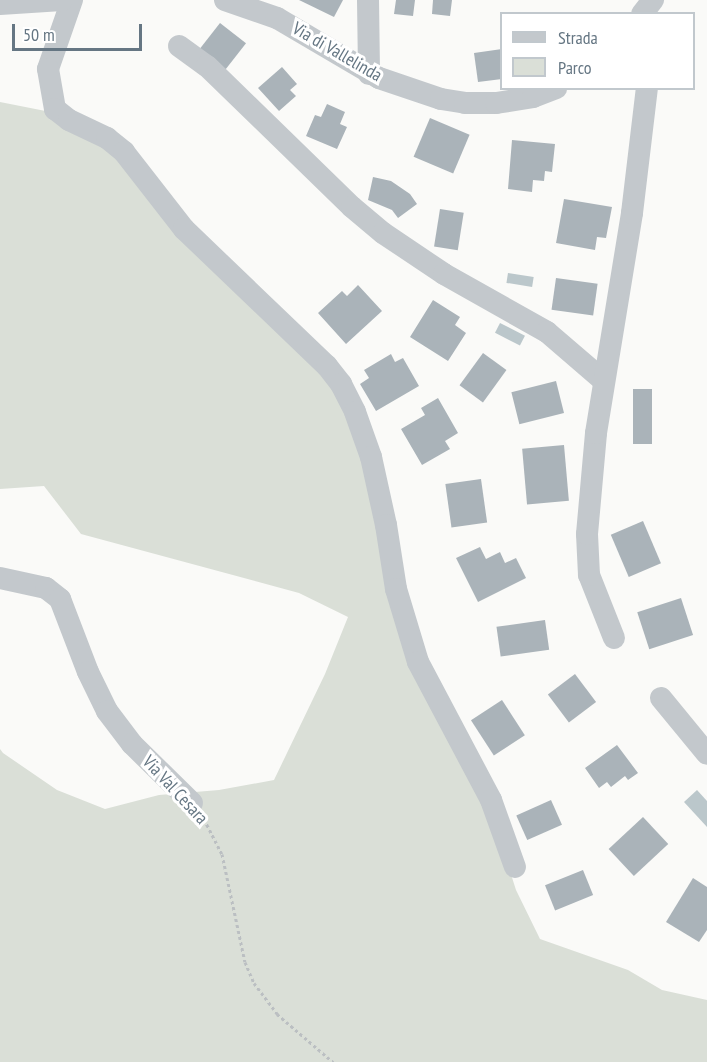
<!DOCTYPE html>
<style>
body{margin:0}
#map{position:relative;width:707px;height:1062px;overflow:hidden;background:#fafaf8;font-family:"PT Sans Narrow",sans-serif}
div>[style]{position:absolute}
.green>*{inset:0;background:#dadfd7}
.water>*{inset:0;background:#bbc7cb;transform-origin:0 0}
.building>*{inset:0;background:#aab3b9;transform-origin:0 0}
.path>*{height:3px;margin-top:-1.5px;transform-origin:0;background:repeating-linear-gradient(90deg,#bbbfc2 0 3px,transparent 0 6px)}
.minor>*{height:22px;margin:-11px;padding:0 11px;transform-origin:11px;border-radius:11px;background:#c3c8cc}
span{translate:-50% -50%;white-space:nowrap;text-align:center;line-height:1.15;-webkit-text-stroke:6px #fff;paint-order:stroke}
.street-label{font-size:18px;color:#657683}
.legend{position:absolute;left:500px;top:12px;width:195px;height:78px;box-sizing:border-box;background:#fff;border:2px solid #c1c8cd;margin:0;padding:8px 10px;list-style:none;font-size:18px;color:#657683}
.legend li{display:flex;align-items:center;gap:12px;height:30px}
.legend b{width:30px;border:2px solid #c1c8cd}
.scale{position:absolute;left:12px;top:24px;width:130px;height:27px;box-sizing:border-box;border:3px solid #657683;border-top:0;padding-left:8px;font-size:18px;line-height:21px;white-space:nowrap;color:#657683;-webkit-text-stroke:4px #fff;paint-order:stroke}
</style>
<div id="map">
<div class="green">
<div style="clip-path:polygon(0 102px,96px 121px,327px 378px,369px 463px,386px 568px,491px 812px,516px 890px,540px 939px,628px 970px,662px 990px,707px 1000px,707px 1062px,0 1062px,0 749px,3px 753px,57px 790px,105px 809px,159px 795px,219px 790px,274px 780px,325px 674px,348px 617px,299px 593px,81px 534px,44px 486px,0 489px)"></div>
</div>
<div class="water">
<div style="left:508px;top:273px;width:26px;height:10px;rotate:9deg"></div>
<div style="left:500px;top:323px;width:28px;height:11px;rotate:27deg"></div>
<div style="clip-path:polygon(697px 790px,707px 801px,707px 827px,684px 802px)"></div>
</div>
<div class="building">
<div style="clip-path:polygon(299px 0,343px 0,334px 17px)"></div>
<div style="clip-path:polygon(396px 0,415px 0,413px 16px,394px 14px)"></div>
<div style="clip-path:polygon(433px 0,452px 0,450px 16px,432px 14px)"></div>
<div style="left:220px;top:23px;width:33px;height:33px;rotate:38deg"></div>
<div style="clip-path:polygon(502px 49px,502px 79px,478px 82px,474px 53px)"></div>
<div style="clip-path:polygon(282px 67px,297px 84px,290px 90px,296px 96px,279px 111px,258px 88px)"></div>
<div style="clip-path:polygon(327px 104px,345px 112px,340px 124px,347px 127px,337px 149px,306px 136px,315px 115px,321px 117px)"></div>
<div style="left:430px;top:118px;width:43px;height:42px;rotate:23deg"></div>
<div style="clip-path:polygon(512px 140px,555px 144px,552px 172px,545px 171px,544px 181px,533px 180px,532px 192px,508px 189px)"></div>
<div style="clip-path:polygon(373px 177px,391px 181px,410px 194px,417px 204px,398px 218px,392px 210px,368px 200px)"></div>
<div style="clip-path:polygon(564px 199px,612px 207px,606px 238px,597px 237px,595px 250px,556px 243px)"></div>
<div style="left:440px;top:209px;width:24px;height:38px;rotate:9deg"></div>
<div style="left:556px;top:278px;width:42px;height:32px;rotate:8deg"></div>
<div style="clip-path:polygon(358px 285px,382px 311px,346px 344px,318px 313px,342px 291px,347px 296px)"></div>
<div style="clip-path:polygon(433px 300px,460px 317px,455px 325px,466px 333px,448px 361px,410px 337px)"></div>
<div style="left:483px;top:353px;width:29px;height:40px;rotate:36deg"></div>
<div style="clip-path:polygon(391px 354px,395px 362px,403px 358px,419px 386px,376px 411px,360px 384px,369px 378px,364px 370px)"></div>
<div style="left:556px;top:381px;width:33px;height:46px;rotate:76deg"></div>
<div style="left:633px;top:389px;width:19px;height:55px"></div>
<div style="clip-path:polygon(438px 398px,458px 433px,445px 441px,450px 449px,422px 465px,401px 429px,425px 415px,421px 408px)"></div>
<div style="left:564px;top:445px;width:56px;height:42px;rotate:85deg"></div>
<div style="left:481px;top:479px;width:44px;height:36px;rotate:82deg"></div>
<div style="left:643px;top:521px;width:46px;height:35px;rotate:67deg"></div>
<div style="clip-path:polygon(480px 547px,486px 559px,500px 552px,505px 563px,516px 558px,526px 578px,478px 602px,456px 558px)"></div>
<div style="left:681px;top:598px;width:39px;height:46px;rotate:72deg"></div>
<div style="left:545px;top:620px;width:30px;height:49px;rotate:82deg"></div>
<div style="left:575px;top:674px;width:35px;height:34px;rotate:53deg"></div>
<div style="left:502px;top:700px;width:42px;height:37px;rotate:57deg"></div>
<div style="clip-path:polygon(617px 745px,638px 773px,628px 780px,625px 776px,611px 787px,607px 782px,599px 788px,585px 768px)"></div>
<div style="left:551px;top:800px;width:27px;height:38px;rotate:66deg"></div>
<div style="left:643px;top:817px;width:37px;height:47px;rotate:47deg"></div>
<div style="left:583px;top:870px;width:27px;height:41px;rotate:68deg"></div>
<div style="clip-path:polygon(693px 878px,707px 887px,707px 930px,699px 942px,666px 922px)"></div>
</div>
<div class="path">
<div style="left:204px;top:819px;width:39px;rotate:63deg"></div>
<div style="left:222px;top:854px;width:110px;rotate:78deg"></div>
<div style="left:245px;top:962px;width:23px;rotate:67deg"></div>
<div style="left:254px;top:983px;width:39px;rotate:53deg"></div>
<div style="left:277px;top:1014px;width:74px;rotate:40.6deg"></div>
</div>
<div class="minor">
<div style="left:72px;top:0;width:73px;rotate:109.2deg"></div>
<div style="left:48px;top:69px;width:41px;rotate:80.1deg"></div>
<div style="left:55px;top:109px;width:18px;rotate:38deg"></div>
<div style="left:69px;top:120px;width:42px;rotate:25.3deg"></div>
<div style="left:107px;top:138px;width:22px;rotate:39deg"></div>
<div style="left:124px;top:152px;width:98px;rotate:52.1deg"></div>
<div style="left:184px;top:229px;width:198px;rotate:43.8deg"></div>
<div style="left:327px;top:366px;width:23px;rotate:52deg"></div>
<div style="left:341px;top:384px;width:31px;rotate:63deg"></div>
<div style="left:355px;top:412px;width:48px;rotate:70.4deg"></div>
<div style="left:371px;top:457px;width:70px;rotate:77.6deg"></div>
<div style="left:386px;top:525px;width:65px;rotate:81.1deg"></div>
<div style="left:396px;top:589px;width:76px;rotate:73.2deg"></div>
<div style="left:418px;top:662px;width:156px;rotate:62.1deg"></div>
<div style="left:491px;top:800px;width:71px;rotate:70.3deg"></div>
<div style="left:225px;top:0;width:55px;rotate:19.1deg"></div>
<div style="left:277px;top:18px;width:118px;rotate:30.5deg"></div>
<div style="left:379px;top:78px;width:65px;rotate:18.7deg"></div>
<div style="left:441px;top:99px;width:24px;rotate:9deg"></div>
<div style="left:465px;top:103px;width:31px"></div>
<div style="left:496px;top:103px;width:37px;rotate:-9deg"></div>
<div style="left:533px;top:97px;width:25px;rotate:-21deg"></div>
<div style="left:368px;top:0;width:74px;rotate:89.2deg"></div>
<div style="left:0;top:4px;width:62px;rotate:-3.7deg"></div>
<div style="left:642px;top:14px;width:18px;rotate:-52deg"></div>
<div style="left:179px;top:46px;width:34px;rotate:36deg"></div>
<div style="left:207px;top:66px;width:202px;rotate:44.2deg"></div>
<div style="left:352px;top:207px;width:40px;rotate:40deg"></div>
<div style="left:383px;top:233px;width:73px;rotate:33.9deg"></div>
<div style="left:444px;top:274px;width:118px;rotate:29.4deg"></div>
<div style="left:547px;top:332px;width:75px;rotate:40.7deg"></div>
<div style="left:0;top:578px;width:47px;rotate:12.3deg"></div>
<div style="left:46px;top:588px;width:18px;rotate:38deg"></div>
<div style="left:60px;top:599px;width:78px;rotate:69deg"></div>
<div style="left:88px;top:672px;width:43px;rotate:64deg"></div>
<div style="left:107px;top:711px;width:41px;rotate:52.9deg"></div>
<div style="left:132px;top:744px;width:84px;rotate:44.5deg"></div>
<div style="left:614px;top:638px;width:68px;rotate:-111.6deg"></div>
<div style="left:589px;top:575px;width:41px;rotate:-92.8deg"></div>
<div style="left:587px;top:534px;width:101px;rotate:-84.9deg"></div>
<div style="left:596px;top:433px;width:223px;rotate:-80.7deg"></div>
<div style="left:632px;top:213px;width:126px;rotate:-83.2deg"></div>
<div style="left:661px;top:698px;width:72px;rotate:50.6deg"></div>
</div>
<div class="street-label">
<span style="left:337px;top:52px;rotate:30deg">Via di Vallelinda</span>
<span style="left:175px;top:790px;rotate:47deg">Via Val Cesara</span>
</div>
<ul class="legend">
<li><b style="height:8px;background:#c3c8cc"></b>Strada</li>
<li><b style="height:16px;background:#dadfd7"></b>Parco</li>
</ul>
<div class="scale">50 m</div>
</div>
